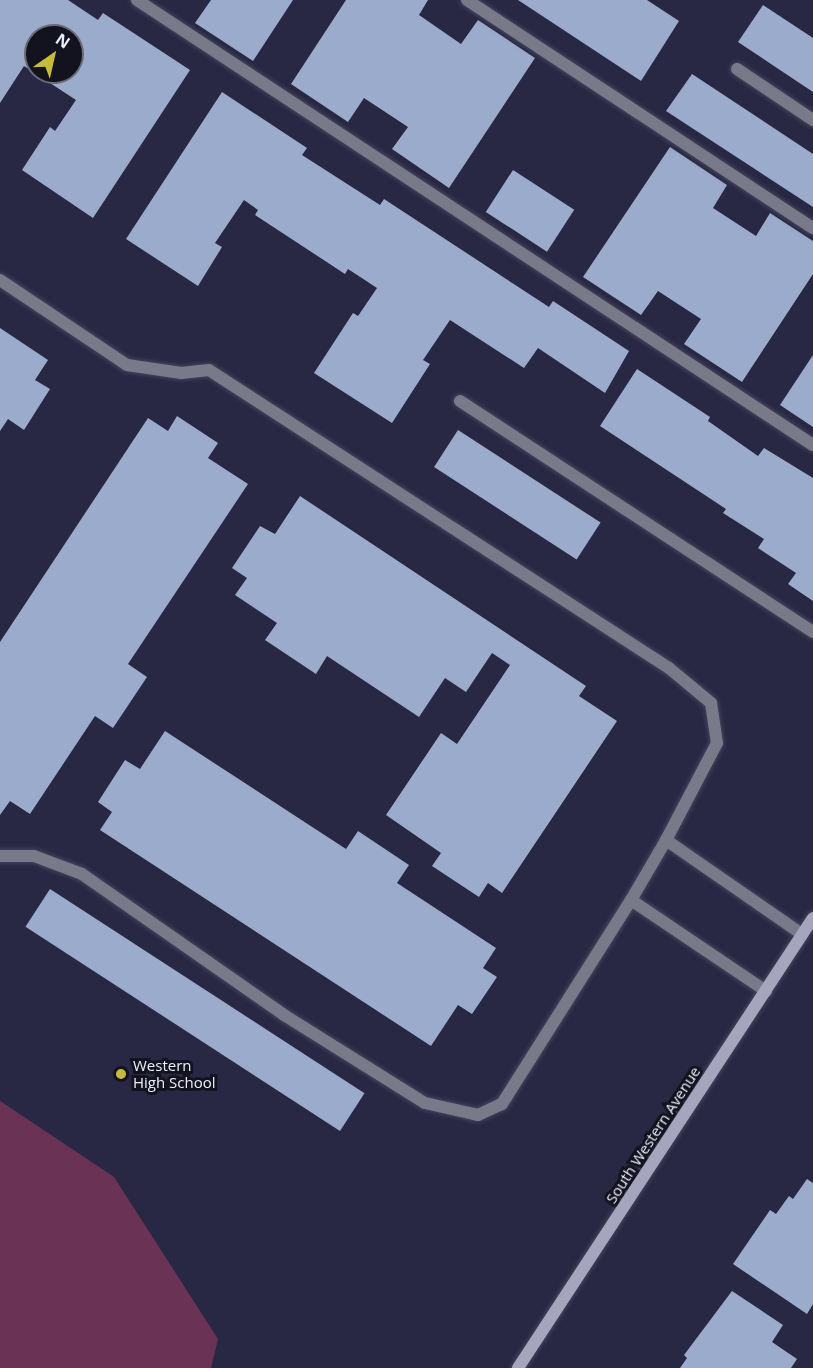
<!DOCTYPE html>
<style>
body{margin:0}
#map{position:relative;width:813px;height:1368px;overflow:hidden;background:#292844;font-family:"Open Sans",sans-serif}
div>[style]{position:absolute}
.green>*{inset:0;background:#6a3355}
.building>*{inset:0;background:#9babcc;transform-origin:0 0}
.roads{filter:drop-shadow(0 0 2px #44445e) drop-shadow(0 0 2px #44445e)}
.lane>*{height:12px;margin:-6px;padding:0 6px;transform-origin:6px;border-radius:6px;background:#797a89}
.secondary>*{height:12px;margin:-6px;padding:0 6px;transform-origin:6px;border-radius:6px;background:#a5a6be}
.dots>*{width:16px;height:16px;translate:-50% -50%;box-sizing:border-box;border:3px solid #13131f;border-radius:50%}
span{translate:-50% -50%;white-space:nowrap;text-align:center;line-height:1.15;-webkit-text-stroke:6px #13131f;paint-order:stroke}
.poi-label{font-size:15px;color:#ecedfc}
.left{translate:0 -50%;text-align:left}
.street-label{font-size:15px;color:#ecedfc}
.north{position:absolute;left:24px;top:24px;width:60px;height:60px;box-sizing:border-box;background:#13131f;border:2px solid #6a6a77;border-radius:50%;rotate:34deg;font-size:16px;font-weight:700;line-height:24px;text-align:center;color:#ecedfc}
.north::after{content:'';display:block;margin:auto;width:21px;height:27px;background:#c7bb3c;clip-path:polygon(50% 0,100% 100%,50% 72%,0 100%)}
</style>
<div id="map">
<div class="green">
<div style="clip-path:polygon(0 1101px,114px 1177px,218px 1339px,211px 1368px,0 1368px)"></div>
</div>
<div class="building">
<div style="clip-path:polygon(evenodd,0 0,68px 0,98px 20px,103px 13px,190px 70px,93px 218px,22px 170px,50px 127px,55px 131px,76px 100px,24px 66px,0 103px,0 0,36px 36px,72px 36px,72px 72px,36px 72px,36px 36px)"></div>
<div style="clip-path:polygon(211px 0,293px 0,253px 61px,195px 23px)"></div>
<div style="clip-path:polygon(346px 0,428px 0,419px 15px,461px 44px,478px 20px,535px 58px,449px 188px,392px 149px,408px 127px,364px 98px,348px 122px,291px 84px)"></div>
<div style="clip-path:polygon(518px 0,647px 0,679px 21px,641px 81px)"></div>
<div style="clip-path:polygon(763px 5px,813px 38px,813px 92px,738px 42px)"></div>
<div style="clip-path:polygon(692px 74px,813px 154px,813px 207px,666px 111px)"></div>
<div style="clip-path:polygon(222px 92px,307px 148px,302px 155px,380px 205px,384px 199px,549px 307px,553px 301px,629px 351px,605px 393px,538px 348px,524px 368px,450px 320px,423px 360px,430px 364px,392px 423px,314px 373px,353px 313px,358px 316px,377px 288px,348px 269px,345px 274px,255px 215px,258px 210px,244px 200px,215px 243px,222px 247px,198px 286px,126px 239px)"></div>
<div style="clip-path:polygon(670px 147px,727px 185px,713px 208px,756px 236px,770px 213px,813px 241px,813px 274px,742px 382px,684px 344px,701px 319px,658px 291px,641px 315px,583px 277px)"></div>
<div style="left:513px;top:170px;width:73px;height:50px;rotate:33deg"></div>
<div style="clip-path:polygon(0 328px,48px 360px,35px 380px,50px 389px,24px 430px,8px 419px,0 431px)"></div>
<div style="clip-path:polygon(813px 355px,813px 427px,780px 405px)"></div>
<div style="clip-path:polygon(637px 369px,710px 417px,708px 421px,758px 456px,764px 448px,813px 478px,813px 601px,788px 584px,796px 573px,758px 548px,764px 539px,723px 513px,726px 509px,600px 426px)"></div>
<div style="clip-path:polygon(177px 416px,218px 443px,208px 458px,248px 484px,128px 664px,147px 677px,113px 728px,95px 716px,30px 814px,10px 801px,0 815px,0 642px,148px 418px,168px 431px)"></div>
<div style="left:458px;top:430px;width:170px;height:44px;rotate:33deg"></div>
<div style="clip-path:polygon(300px 496px,586px 686px,579px 696px,617px 721px,502px 893px,488px 883px,479px 897px,432px 866px,441px 853px,386px 815px,441px 733px,457px 744px,510px 665px,492px 653px,466px 692px,445px 678px,419px 717px,327px 656px,316px 674px,265px 640px,277px 623px,235px 595px,247px 578px,232px 568px,260px 526px,275px 534px)"></div>
<div style="clip-path:polygon(165px 731px,346px 849px,358px 831px,409px 865px,397px 883px,496px 948px,483px 968px,497px 977px,472px 1014px,458px 1005px,431px 1046px,100px 830px,112px 812px,98px 802px,125px 760px,140px 769px)"></div>
<div style="left:50px;top:889px;width:375px;height:45px;rotate:33deg"></div>
<div style="clip-path:polygon(807px 1179px,813px 1183px,813px 1304px,807px 1314px,733px 1264px,770px 1210px,776px 1214px,789px 1196px,793px 1199px)"></div>
<div style="clip-path:polygon(732px 1291px,783px 1325px,772px 1342px,797px 1359px,791px 1368px,680px 1368px,687px 1358px,684px 1355px)"></div>
</div>
<div class="roads">
<div class="lane">
<div style="left:137px;top:0;width:809px;rotate:33.36deg"></div>
<div style="left:467px;top:0;width:414px;rotate:33.4deg"></div>
<div style="left:737px;top:69px;width:92px;rotate:33.9deg"></div>
<div style="left:0;top:280px;width:153px;rotate:33.8deg"></div>
<div style="left:127px;top:365px;width:55px;rotate:8.4deg"></div>
<div style="left:181px;top:373px;width:28px;rotate:-6deg"></div>
<div style="left:209px;top:370px;width:548px;rotate:32.94deg"></div>
<div style="left:669px;top:668px;width:55px;rotate:39.8deg"></div>
<div style="left:711px;top:703px;width:40px;rotate:81.5deg"></div>
<div style="left:717px;top:743px;width:110px;rotate:117.7deg"></div>
<div style="left:666px;top:840px;width:165px;rotate:34.7deg"></div>
<div style="left:460px;top:401px;width:422px;rotate:33.2deg"></div>
<div style="left:0;top:856px;width:34px"></div>
<div style="left:34px;top:856px;width:51px;rotate:20.6deg"></div>
<div style="left:82px;top:874px;width:246px;rotate:34.9deg"></div>
<div style="left:284px;top:1015px;width:166px;rotate:32deg"></div>
<div style="left:425px;top:1103px;width:54px;rotate:12.8deg"></div>
<div style="left:478px;top:1115px;width:26px;rotate:-25deg"></div>
<div style="left:502px;top:1104px;width:241px;rotate:-57.7deg"></div>
<div style="left:631px;top:900px;width:163px;rotate:34deg"></div>
<div style="left:631px;top:900px;width:69px;rotate:-59.7deg"></div>
</div>
<div class="secondary">
<div style="left:518px;top:1368px;width:538px;rotate:-56.75deg"></div>
</div>
</div>
<div class="dots">
<div style="left:121px;top:1074px;background:#c7bb3c"></div>
</div>
<div class="poi-label">
<span class="left" style="left:133px;top:1074px">Western<br>High School</span>
</div>
<div class="street-label">
<span style="left:653px;top:1135px;rotate:-57deg">South Western Avenue</span>
</div>
<div class="north">N</div>
</div>
